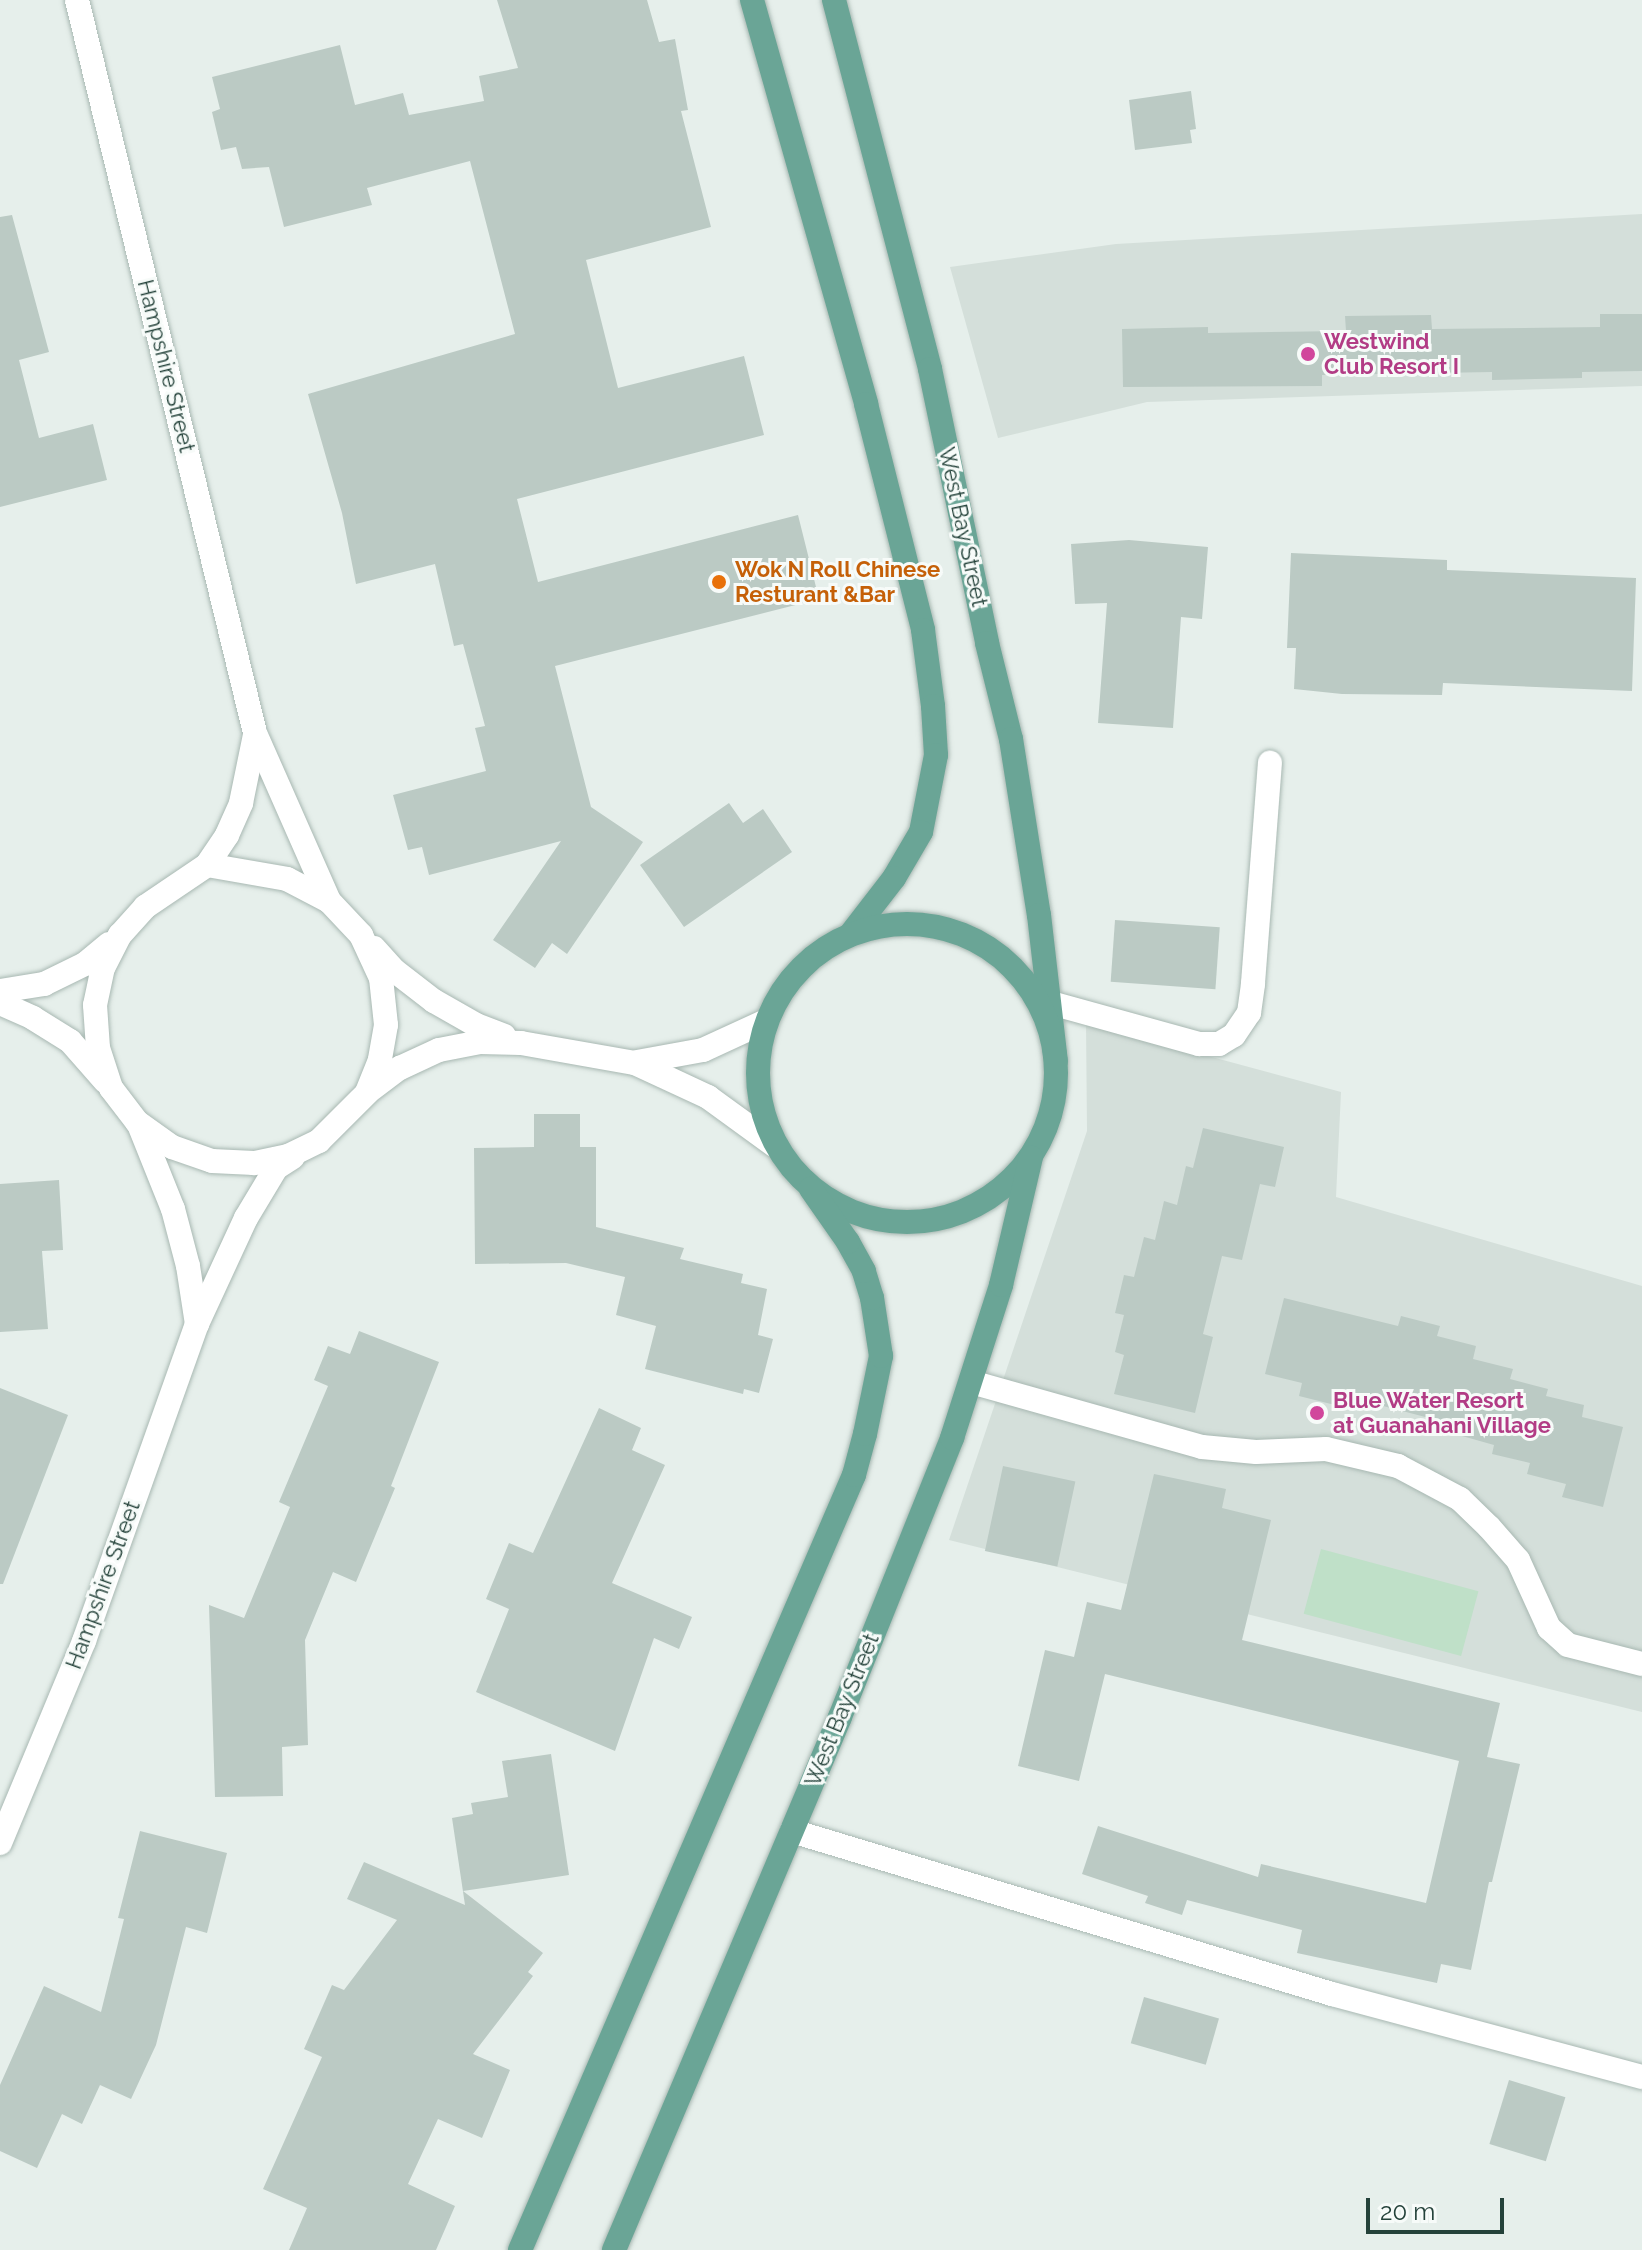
<!DOCTYPE html>
<style>
body{margin:0}
#map{position:relative;width:1642px;height:2250px;overflow:hidden;background:#e6efeb;font-family:Raleway,sans-serif}
div>[style]{position:absolute}
.built>*{inset:0;background:#d4dfda}
.green>*{inset:0;background:#bfe0c8;transform-origin:0 0}
.building>*{inset:0;background:#bbcac4;transform-origin:0 0}
.roads{filter:drop-shadow(0 0 2px #a8b8b2) drop-shadow(0 0 2px #a8b8b2)}
.minor>*{height:24px;margin:-12px;padding:0 12px;transform-origin:12px;border-radius:12px;background:#fff}
.major>*{height:24px;margin:-12px;padding:0 12px;transform-origin:12px;border-radius:12px;background:#6aa596}
.major>.ring{margin:-12px;padding:0;box-sizing:content-box;background:none;border:24px solid #6aa596;border-radius:50%}
.dots>*{width:22px;height:22px;translate:-50% -50%;box-sizing:border-box;border:4px solid #f7fbf9;border-radius:50%}
span{translate:-50% -50%;white-space:nowrap;text-align:center;line-height:1.15;-webkit-text-stroke:6px #f7fbf9;paint-order:stroke}
.hotel-label{font-size:22px;color:#b23c85;font-weight:700}
.left{translate:0 -50%;text-align:left}
.street-label{font-size:22px;color:#24423a}
.food-label{font-size:22px;color:#c56008;font-weight:700}
.scale{position:absolute;left:1366px;top:2198px;width:138px;height:36px;box-sizing:border-box;border:4px solid #24423a;border-top:0;padding-left:10px;font-size:24px;line-height:28px;white-space:nowrap;color:#24423a;-webkit-text-stroke:6px #f7fbf9;paint-order:stroke}
</style>
<div id="map">
<div class="built">
<div style="clip-path:polygon(1642px 214px,1642px 386px,1147px 402px,998px 438px,950px 267px,1116px 244px)"></div>
<div style="clip-path:polygon(1086px 1023px,1341px 1092px,1336px 1197px,1642px 1286px,1642px 1712px,949px 1540px,1087px 1131px)"></div>
</div>
<div class="green">
<div style="left:1321px;top:1549px;width:163px;height:67px;rotate:15deg"></div>
</div>
<div class="building">
<div style="clip-path:polygon(497px 0,647px 0,659px 42px,675px 39px,688px 110px,681px 111px,711px 227px,586px 260px,618px 388px,744px 356px,764px 435px,517px 499px,538px 582px,798px 515px,819px 599px,555px 666px,591px 807px,643px 842px,567px 954px,552px 943px,535px 968px,493px 940px,561px 841px,429px 875px,422px 847px,408px 850px,393px 795px,486px 771px,475px 728px,485px 726px,463px 644px,454px 646px,435px 564px,356px 584px,342px 513px,308px 394px,515px 334px,470px 161px,367px 188px,372px 205px,284px 227px,269px 167px,242px 169px,236px 147px,221px 150px,212px 112px,220px 109px,212px 77px,340px 45px,355px 105px,403px 93px,409px 115px,484px 101px,479px 76px,518px 68px)"></div>
<div style="clip-path:polygon(1191px 91px,1196px 129px,1190px 130px,1192px 143px,1135px 150px,1129px 100px)"></div>
<div style="clip-path:polygon(12px 215px,49px 352px,19px 360px,39px 438px,93px 424px,107px 480px,0 507px,0 217px)"></div>
<div style="clip-path:polygon(1600px 314px,1642px 314px,1642px 371px,1582px 372px,1582px 378px,1492px 380px,1492px 372px,1322px 375px,1322px 386px,1123px 387px,1122px 329px,1208px 327px,1208px 333px,1346px 331px,1345px 316px,1431px 315px,1432px 329px,1600px 327px)"></div>
<div style="clip-path:polygon(1129px 540px,1208px 547px,1202px 619px,1181px 617px,1173px 728px,1098px 723px,1107px 603px,1075px 604px,1071px 544px)"></div>
<div style="clip-path:polygon(1291px 553px,1447px 560px,1447px 570px,1636px 578px,1632px 691px,1443px 683px,1442px 695px,1342px 694px,1294px 689px,1296px 648px,1287px 648px)"></div>
<div style="clip-path:polygon(729px 803px,743px 823px,763px 809px,792px 852px,684px 927px,640px 865px)"></div>
<div style="left:1115px;top:920px;width:105px;height:62px;rotate:4deg"></div>
<div style="clip-path:polygon(534px 1114px,580px 1114px,580px 1147px,596px 1147px,596px 1227px,684px 1248px,680px 1259px,743px 1274px,741px 1283px,767px 1289px,758px 1335px,773px 1339px,759px 1393px,744px 1389px,743px 1394px,645px 1369px,656px 1326px,616px 1315px,625px 1277px,566px 1263px,475px 1264px,474px 1148px,534px 1147px)"></div>
<div style="clip-path:polygon(1203px 1128px,1284px 1147px,1275px 1187px,1260px 1184px,1242px 1260px,1222px 1256px,1203px 1334px,1213px 1337px,1195px 1413px,1114px 1394px,1124px 1355px,1115px 1352px,1124px 1315px,1115px 1313px,1124px 1275px,1134px 1277px,1144px 1237px,1155px 1240px,1164px 1201px,1177px 1205px,1186px 1166px,1193px 1168px)"></div>
<div style="clip-path:polygon(59px 1180px,63px 1250px,42px 1251px,48px 1329px,0 1332px,0 1184px)"></div>
<div style="clip-path:polygon(1284px 1298px,1398px 1326px,1401px 1316px,1440px 1326px,1437px 1336px,1476px 1346px,1473px 1359px,1513px 1369px,1510px 1379px,1548px 1389px,1546px 1396px,1584px 1405px,1582px 1417px,1623px 1427px,1603px 1507px,1562px 1497px,1566px 1484px,1527px 1474px,1530px 1463px,1492px 1454px,1494px 1445px,1455px 1434px,1456px 1425px,1341px 1395px,1339px 1406px,1299px 1396px,1302px 1383px,1265px 1374px)"></div>
<div style="clip-path:polygon(359px 1331px,439px 1362px,391px 1486px,395px 1488px,356px 1582px,333px 1572px,305px 1640px,308px 1745px,282px 1747px,283px 1796px,215px 1797px,209px 1605px,244px 1618px,290px 1507px,279px 1502px,328px 1386px,314px 1380px,328px 1346px,350px 1354px)"></div>
<div style="clip-path:polygon(0 1388px,68px 1415px,3px 1584px,0 1584px)"></div>
<div style="clip-path:polygon(599px 1408px,641px 1428px,632px 1450px,665px 1465px,612px 1583px,692px 1617px,679px 1649px,654px 1638px,615px 1751px,476px 1692px,509px 1609px,486px 1599px,509px 1543px,533px 1553px)"></div>
<div style="left:1003px;top:1466px;width:74px;height:87px;rotate:12deg"></div>
<div style="clip-path:polygon(1154px 1474px,1226px 1489px,1222px 1508px,1271px 1520px,1242px 1640px,1500px 1703px,1487px 1757px,1520px 1764px,1492px 1882px,1489px 1882px,1471px 1970px,1441px 1964px,1437px 1983px,1297px 1953px,1302px 1930px,1187px 1900px,1182px 1915px,1145px 1903px,1148px 1896px,1082px 1874px,1098px 1826px,1258px 1877px,1261px 1864px,1426px 1903px,1459px 1761px,1105px 1674px,1079px 1781px,1018px 1766px,1045px 1650px,1074px 1657px,1087px 1602px,1121px 1610px)"></div>
<div style="clip-path:polygon(551px 1754px,569px 1875px,463px 1891px,543px 1953px,528px 1972px,533px 1976px,473px 2054px,510px 2070px,482px 2138px,438px 2119px,408px 2184px,455px 2206px,436px 2250px,289px 2250px,307px 2208px,263px 2189px,322px 2057px,304px 2049px,332px 1985px,344px 1990px,397px 1920px,347px 1899px,364px 1862px,465px 1905px,452px 1818px,473px 1814px,471px 1803px,508px 1797px,502px 1761px)"></div>
<div style="clip-path:polygon(140px 1831px,227px 1853px,207px 1933px,186px 1927px,156px 2045px,131px 2099px,100px 2085px,82px 2124px,62px 2114px,37px 2168px,0 2151px,0 2085px,44px 1986px,101px 2012px,124px 1919px,118px 1918px)"></div>
<div style="left:1144px;top:1997px;width:78px;height:48px;rotate:16deg"></div>
<div style="left:1509px;top:2080px;width:59px;height:67px;rotate:17deg"></div>
</div>
<div class="roads">
<div class="minor">
<div style="left:77px;top:0;width:754px;rotate:76.35deg"></div>
<div style="left:255px;top:733px;width:184px;rotate:66.2deg"></div>
<div style="left:329px;top:901px;width:47px;rotate:46.7deg"></div>
<div style="left:361px;top:935px;width:47px;rotate:65.1deg"></div>
<div style="left:381px;top:978px;width:47px;rotate:83.9deg"></div>
<div style="left:386px;top:1025px;width:36px;rotate:100deg"></div>
<div style="left:380px;top:1060px;width:35px;rotate:112deg"></div>
<div style="left:367px;top:1093px;width:68px;rotate:135deg"></div>
<div style="left:319px;top:1141px;width:34px;rotate:154deg"></div>
<div style="left:288px;top:1156px;width:35px;rotate:168deg"></div>
<div style="left:254px;top:1163px;width:42px;rotate:-177.3deg"></div>
<div style="left:212px;top:1161px;width:42px;rotate:-160.7deg"></div>
<div style="left:172px;top:1147px;width:43px;rotate:-144.5deg"></div>
<div style="left:137px;top:1122px;width:43px;rotate:-127.4deg"></div>
<div style="left:111px;top:1088px;width:42px;rotate:-108deg"></div>
<div style="left:98px;top:1048px;width:43px;rotate:-94deg"></div>
<div style="left:95px;top:1005px;width:38px;rotate:-78deg"></div>
<div style="left:103px;top:968px;width:37px;rotate:-63deg"></div>
<div style="left:120px;top:935px;width:38px;rotate:-48deg"></div>
<div style="left:145px;top:907px;width:75px;rotate:-34.1deg"></div>
<div style="left:207px;top:865px;width:81px;rotate:9.9deg"></div>
<div style="left:287px;top:879px;width:47px;rotate:27.6deg"></div>
<div style="left:207px;top:865px;width:36px;rotate:-56deg"></div>
<div style="left:227px;top:835px;width:35px;rotate:-66deg"></div>
<div style="left:241px;top:803px;width:69px;rotate:-78.4deg"></div>
<div style="left:374px;top:948px;width:31px;rotate:48deg"></div>
<div style="left:395px;top:971px;width:49px;rotate:37.6deg"></div>
<div style="left:434px;top:1001px;width:48px;rotate:29.7deg"></div>
<div style="left:476px;top:1025px;width:30px;rotate:21deg"></div>
<div style="left:0;top:991px;width:45px;rotate:-9deg"></div>
<div style="left:44px;top:984px;width:46px;rotate:-26deg"></div>
<div style="left:85px;top:964px;width:31px;rotate:-40deg"></div>
<div style="left:0;top:1003px;width:36px;rotate:24deg"></div>
<div style="left:33px;top:1018px;width:44px;rotate:31.9deg"></div>
<div style="left:70px;top:1041px;width:53px;rotate:48.8deg"></div>
<div style="left:1051px;top:1003px;width:154px;rotate:15.5deg"></div>
<div style="left:1199px;top:1044px;width:20px"></div>
<div style="left:1219px;top:1044px;width:17px;rotate:-31deg"></div>
<div style="left:1234px;top:1035px;width:27px;rotate:-56deg"></div>
<div style="left:1249px;top:1013px;width:30px;rotate:-82deg"></div>
<div style="left:1253px;top:983px;width:221px;rotate:-85.6deg"></div>
<div style="left:637px;top:1062px;width:67px;rotate:-10.3deg"></div>
<div style="left:703px;top:1050px;width:69px;rotate:-24.7deg"></div>
<div style="left:369px;top:1091px;width:39px;rotate:-37deg"></div>
<div style="left:400px;top:1068px;width:43px;rotate:-24.8deg"></div>
<div style="left:439px;top:1050px;width:42px;rotate:-11deg"></div>
<div style="left:480px;top:1042px;width:41px;rotate:1.4deg"></div>
<div style="left:521px;top:1043px;width:116px;rotate:10deg"></div>
<div style="left:635px;top:1063px;width:81px;rotate:25deg"></div>
<div style="left:708px;top:1097px;width:82px;rotate:36deg"></div>
<div style="left:140px;top:1127px;width:88px;rotate:68.1deg"></div>
<div style="left:173px;top:1209px;width:59px;rotate:75.3deg"></div>
<div style="left:188px;top:1266px;width:59px;rotate:81.2deg"></div>
<div style="left:971px;top:1382px;width:240px;rotate:15.7deg"></div>
<div style="left:1202px;top:1447px;width:54px;rotate:5.3deg"></div>
<div style="left:1256px;top:1452px;width:70px;rotate:-2.5deg"></div>
<div style="left:1326px;top:1449px;width:74px;rotate:13.3deg"></div>
<div style="left:1398px;top:1466px;width:70px;rotate:28deg"></div>
<div style="left:1460px;top:1499px;width:40px;rotate:44deg"></div>
<div style="left:1489px;top:1527px;width:44px;rotate:48.7deg"></div>
<div style="left:1518px;top:1560px;width:75px;rotate:65.5deg"></div>
<div style="left:1549px;top:1628px;width:25px;rotate:42deg"></div>
<div style="left:1568px;top:1645px;width:76px;rotate:14.4deg"></div>
<div style="left:792px;top:1831px;width:564px;rotate:16.8deg"></div>
<div style="left:1332px;top:1994px;width:321px;rotate:15deg"></div>
<div style="left:0;top:1843px;width:219px;rotate:-67.4deg"></div>
<div style="left:84px;top:1641px;width:337px;rotate:-70.4deg"></div>
<div style="left:197px;top:1324px;width:117px;rotate:-65.2deg"></div>
<div style="left:246px;top:1218px;width:58px;rotate:-59deg"></div>
<div style="left:276px;top:1168px;width:20px;rotate:-33deg"></div>
</div>
<div class="major">
<div style="left:752px;top:0;width:420px;rotate:74.2deg"></div>
<div style="left:866px;top:404px;width:233px;rotate:75.8deg"></div>
<div style="left:923px;top:630px;width:77px;rotate:82.5deg"></div>
<div style="left:933px;top:706px;width:49px;rotate:86.5deg"></div>
<div style="left:936px;top:755px;width:78px;rotate:101deg"></div>
<div style="left:921px;top:832px;width:53px;rotate:120.4deg"></div>
<div style="left:894px;top:878px;width:72px;rotate:127.7deg"></div>
<div style="left:834px;top:0;width:381px;rotate:75.4deg"></div>
<div style="left:930px;top:369px;width:280px;rotate:78.2deg"></div>
<div style="left:987px;top:643px;width:99px;rotate:76deg"></div>
<div style="left:1011px;top:739px;width:178px;rotate:81deg"></div>
<div style="left:1039px;top:915px;width:147px;rotate:83.4deg"></div>
<div class="ring" style="left:758px;top:924px;width:274px;height:274px"></div>
<div style="left:520px;top:2250px;width:844px;rotate:-66.69deg"></div>
<div style="left:854px;top:1475px;width:42px;rotate:-75deg"></div>
<div style="left:865px;top:1434px;width:80px;rotate:-78.4deg"></div>
<div style="left:881px;top:1356px;width:59px;rotate:-98.8deg"></div>
<div style="left:872px;top:1298px;width:28px;rotate:-107deg"></div>
<div style="left:864px;top:1271px;width:33px;rotate:-119deg"></div>
<div style="left:848px;top:1242px;width:65px;rotate:-124.9deg"></div>
<div style="left:614px;top:2250px;width:579px;rotate:-67.02deg"></div>
<div style="left:840px;top:1717px;width:301px;rotate:-68.1deg"></div>
<div style="left:952px;top:1438px;width:161px;rotate:-72.2deg"></div>
<div style="left:1001px;top:1285px;width:131px;rotate:-76.8deg"></div>
</div>
</div>
<div class="dots">
<div style="left:1308px;top:354px;background:#d1479c"></div>
<div style="left:719px;top:582px;background:#e8710a"></div>
<div style="left:1317px;top:1413px;background:#d1479c"></div>
</div>
<div class="hotel-label">
<span class="left" style="left:1324px;top:354px">Westwind<br>Club Resort I</span>
<span class="left" style="left:1333px;top:1413px">Blue Water Resort<br>at Guanahani Village</span>
</div>
<div class="street-label">
<span style="left:166px;top:366px;rotate:76deg">Hampshire Street</span>
<span style="left:963px;top:527px;rotate:78deg">West Bay Street</span>
<span style="left:103px;top:1585px;rotate:-70deg">Hampshire Street</span>
<span style="left:842px;top:1710px;rotate:-68deg">West Bay Street</span>
</div>
<div class="food-label">
<span class="left" style="left:735px;top:582px">Wok N Roll Chinese<br>Resturant &amp;Bar</span>
</div>
<div class="scale">20 m</div>
</div>
